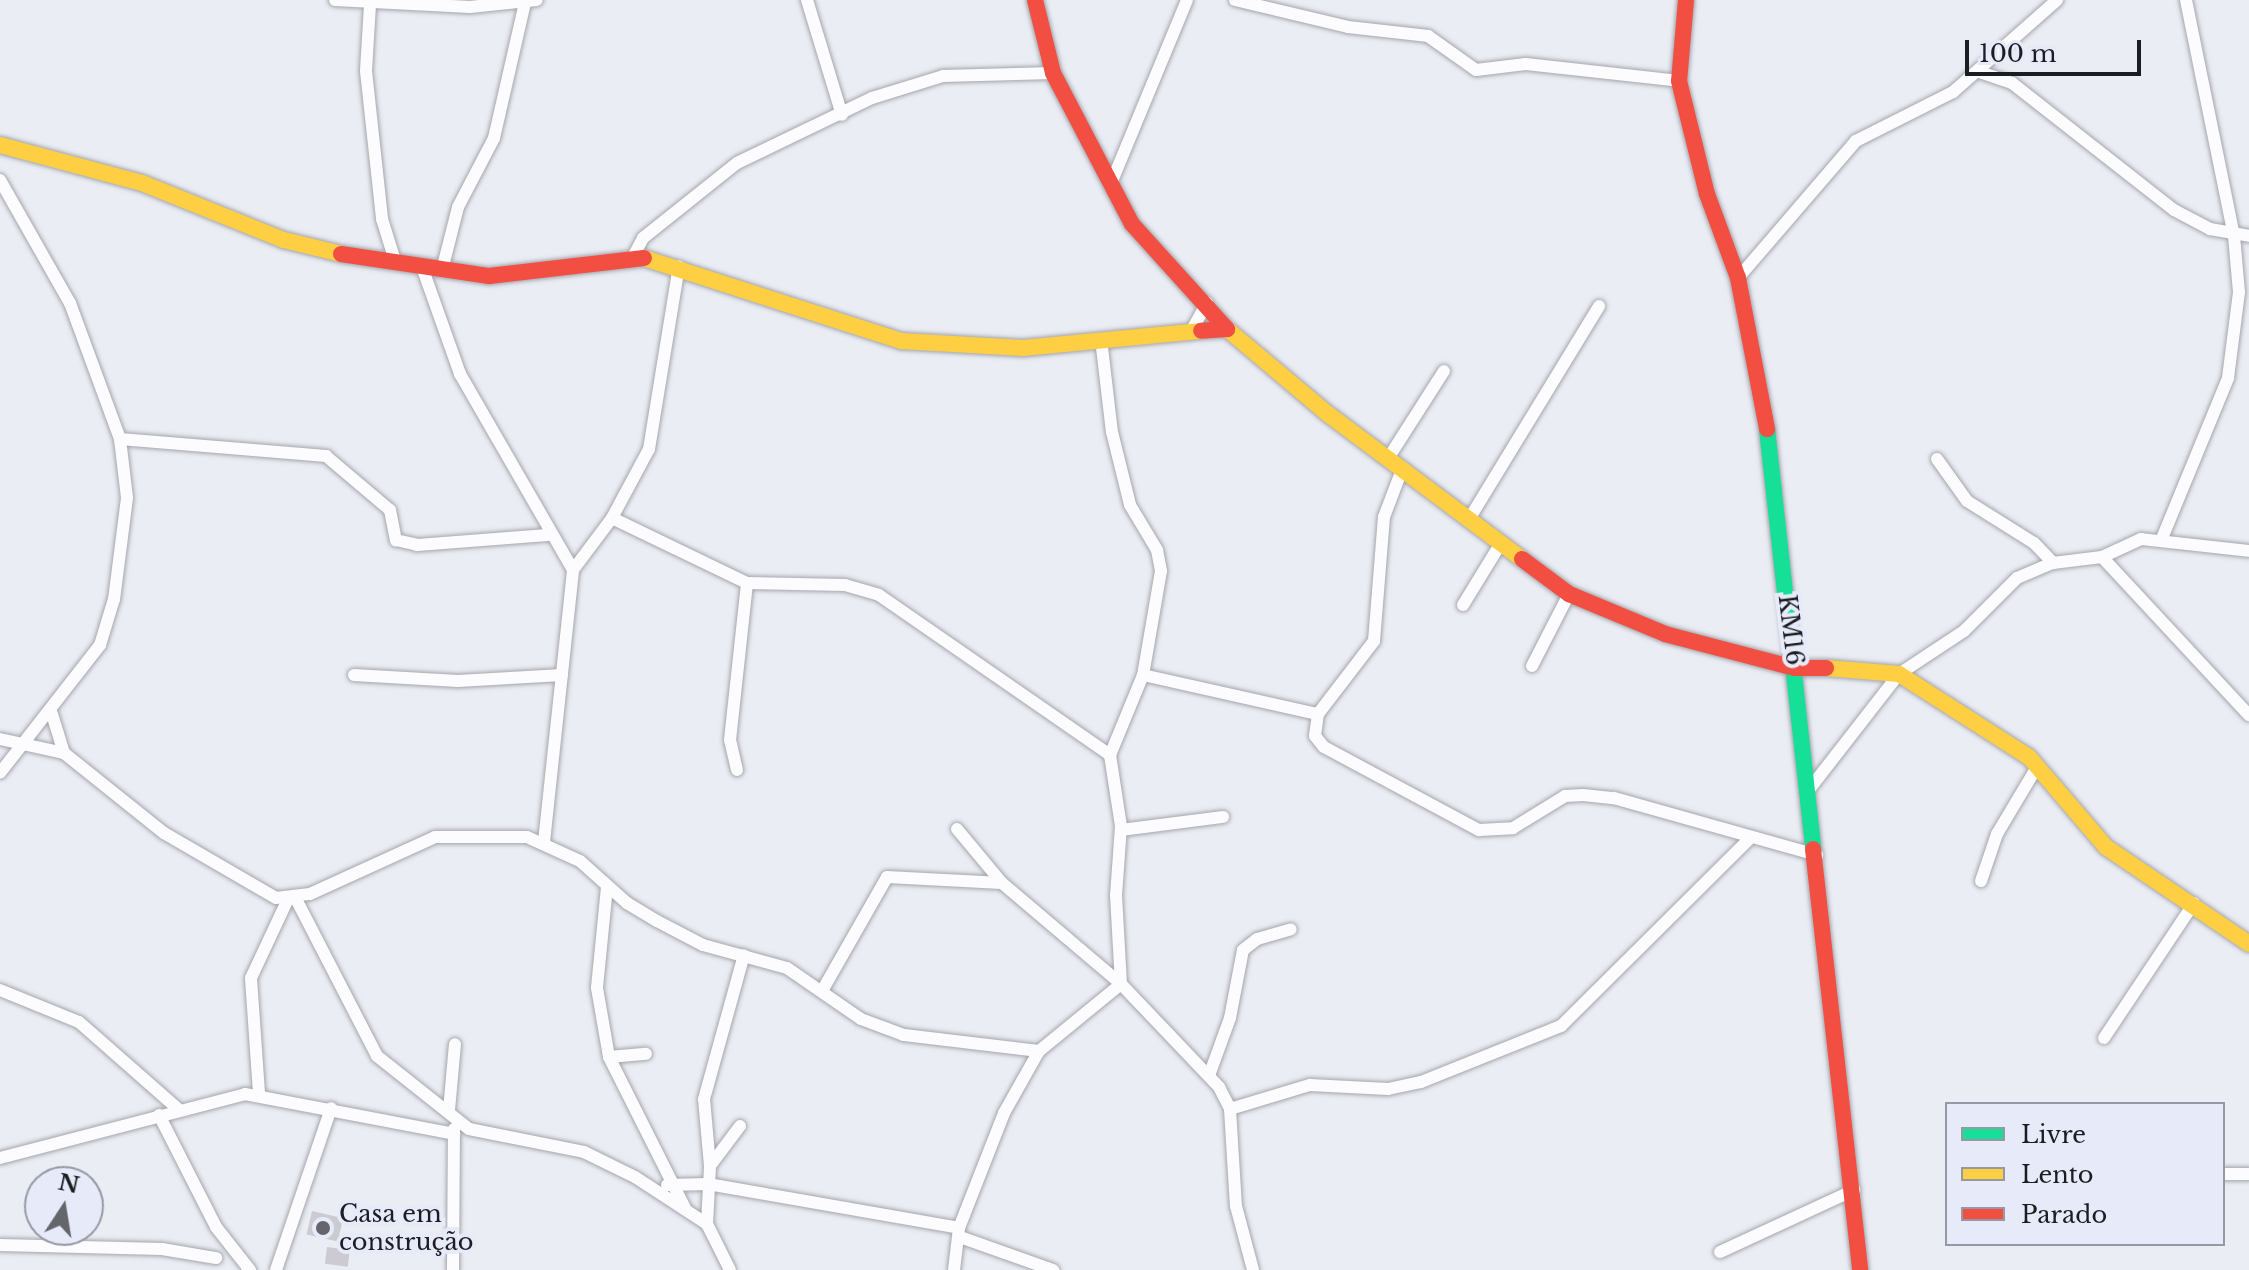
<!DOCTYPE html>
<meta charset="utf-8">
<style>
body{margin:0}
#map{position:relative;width:2249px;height:1270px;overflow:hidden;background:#ebedf5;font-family:"Libre Baskerville",serif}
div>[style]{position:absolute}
.building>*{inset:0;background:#cbcbd1;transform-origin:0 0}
.roads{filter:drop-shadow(0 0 2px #a5a6ac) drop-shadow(0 0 2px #a5a6ac)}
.street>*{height:12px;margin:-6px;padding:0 6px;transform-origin:6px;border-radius:6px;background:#fcfcfe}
.fast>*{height:16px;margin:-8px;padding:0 8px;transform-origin:8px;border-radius:8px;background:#16e098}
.slow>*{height:16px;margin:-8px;padding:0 8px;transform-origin:8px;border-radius:8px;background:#ffcf43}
.jam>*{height:16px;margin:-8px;padding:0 8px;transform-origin:8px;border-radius:8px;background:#f24e42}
.dots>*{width:22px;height:22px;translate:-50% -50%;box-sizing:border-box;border:4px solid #e7eaf9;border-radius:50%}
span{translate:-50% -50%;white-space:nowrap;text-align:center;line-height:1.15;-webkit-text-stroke:8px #e7eaf9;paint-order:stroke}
.street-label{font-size:24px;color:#1c1d22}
.poi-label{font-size:24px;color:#1c1d22}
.left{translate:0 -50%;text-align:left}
.legend{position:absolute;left:1945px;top:1102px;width:280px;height:144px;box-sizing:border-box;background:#e7eaf9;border:2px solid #9698a3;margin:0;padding:10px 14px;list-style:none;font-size:24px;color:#1c1d22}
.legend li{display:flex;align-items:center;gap:16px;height:40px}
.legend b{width:40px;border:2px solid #9698a3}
.north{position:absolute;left:24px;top:1166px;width:80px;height:80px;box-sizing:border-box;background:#e7eaf9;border:2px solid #9698a3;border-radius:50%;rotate:12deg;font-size:22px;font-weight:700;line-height:32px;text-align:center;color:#1c1d22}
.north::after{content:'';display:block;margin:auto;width:28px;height:36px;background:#64666c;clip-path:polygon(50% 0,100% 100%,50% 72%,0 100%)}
.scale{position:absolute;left:1965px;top:40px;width:176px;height:36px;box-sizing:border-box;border:4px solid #1c1d22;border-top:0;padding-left:10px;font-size:24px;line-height:28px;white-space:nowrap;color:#1c1d22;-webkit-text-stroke:6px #e7eaf9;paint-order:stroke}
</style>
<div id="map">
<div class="building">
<div style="left:312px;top:1211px;width:32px;height:24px;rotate:13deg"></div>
<div style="left:327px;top:1247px;width:23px;height:17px;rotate:7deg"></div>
</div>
<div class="roads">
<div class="street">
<div style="left:335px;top:0;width:135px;rotate:3deg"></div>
<div style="left:470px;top:7px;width:67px;rotate:-6deg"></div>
<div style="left:807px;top:0;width:120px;rotate:73.1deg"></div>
<div style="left:1235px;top:0;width:116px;rotate:13.4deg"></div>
<div style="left:1348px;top:27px;width:81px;rotate:6.4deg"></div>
<div style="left:1428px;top:36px;width:59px;rotate:35.3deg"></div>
<div style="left:1476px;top:70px;width:50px;rotate:-6.8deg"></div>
<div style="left:1526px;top:64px;width:154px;rotate:6.3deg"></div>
<div style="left:370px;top:5px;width:66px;rotate:93.5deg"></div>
<div style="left:366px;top:71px;width:149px;rotate:83.8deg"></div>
<div style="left:382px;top:219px;width:47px;rotate:72.7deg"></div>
<div style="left:1977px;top:71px;width:37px;rotate:19deg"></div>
<div style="left:2012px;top:83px;width:206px;rotate:38.1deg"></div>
<div style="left:2174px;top:210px;width:41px;rotate:27.8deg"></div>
<div style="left:2210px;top:229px;width:40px;rotate:10deg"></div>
<div style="left:0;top:180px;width:142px;rotate:60.4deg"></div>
<div style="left:70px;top:303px;width:145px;rotate:69.8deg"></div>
<div style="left:120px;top:439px;width:59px;rotate:83.2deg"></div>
<div style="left:127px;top:498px;width:102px;rotate:97.3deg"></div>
<div style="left:114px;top:599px;width:48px;rotate:106.9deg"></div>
<div style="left:100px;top:645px;width:162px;rotate:128deg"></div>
<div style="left:1110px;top:186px;width:201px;rotate:-67.5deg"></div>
<div style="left:634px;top:255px;width:19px;rotate:-62deg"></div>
<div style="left:643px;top:238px;width:120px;rotate:-38.6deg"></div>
<div style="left:737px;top:163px;width:150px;rotate:-25.7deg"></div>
<div style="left:872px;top:98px;width:74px;rotate:-17.2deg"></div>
<div style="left:943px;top:76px;width:110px;rotate:-1.6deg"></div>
<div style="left:422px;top:267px;width:114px;rotate:70.4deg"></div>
<div style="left:460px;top:374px;width:226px;rotate:60deg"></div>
<div style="left:442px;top:270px;width:65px;rotate:-75.7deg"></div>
<div style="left:458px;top:207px;width:78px;rotate:-62.4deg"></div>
<div style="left:494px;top:138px;width:139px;rotate:-77.1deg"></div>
<div style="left:1738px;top:278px;width:181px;rotate:-49.3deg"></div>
<div style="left:1856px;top:141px;width:109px;rotate:-26.8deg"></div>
<div style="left:1953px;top:92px;width:139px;rotate:-41.5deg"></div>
<div style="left:1193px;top:328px;width:29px;rotate:-61deg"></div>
<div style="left:1101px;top:339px;width:94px;rotate:83.3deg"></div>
<div style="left:1112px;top:432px;width:75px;rotate:76.1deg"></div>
<div style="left:1130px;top:505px;width:52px;rotate:59deg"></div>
<div style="left:1157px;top:550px;width:21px;rotate:79deg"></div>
<div style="left:1161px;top:571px;width:106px;rotate:99.8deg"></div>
<div style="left:1143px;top:675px;width:87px;rotate:112.4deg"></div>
<div style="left:1110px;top:755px;width:72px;rotate:81.2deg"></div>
<div style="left:1121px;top:826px;width:69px;rotate:94.1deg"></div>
<div style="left:1116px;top:895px;width:89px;rotate:86.8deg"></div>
<div style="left:120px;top:439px;width:207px;rotate:4.7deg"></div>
<div style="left:326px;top:456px;width:84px;rotate:40.2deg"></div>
<div style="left:390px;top:510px;width:31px;rotate:79deg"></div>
<div style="left:396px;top:540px;width:22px;rotate:13deg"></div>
<div style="left:417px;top:545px;width:131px;rotate:-4.4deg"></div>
<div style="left:1389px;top:457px;width:102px;rotate:-57.4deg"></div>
<div style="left:1937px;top:459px;width:52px;rotate:54.5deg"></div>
<div style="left:1967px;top:501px;width:79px;rotate:32.1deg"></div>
<div style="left:2034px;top:543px;width:28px;rotate:46deg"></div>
<div style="left:1471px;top:516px;width:246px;rotate:-58.6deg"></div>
<div style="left:612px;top:518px;width:150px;rotate:25.7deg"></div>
<div style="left:747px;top:583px;width:98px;rotate:1.2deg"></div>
<div style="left:845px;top:585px;width:35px;rotate:16deg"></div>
<div style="left:879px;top:595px;width:281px;rotate:34.7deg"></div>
<div style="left:2163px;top:536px;width:171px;rotate:-67.6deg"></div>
<div style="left:2228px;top:378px;width:87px;rotate:-82.7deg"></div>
<div style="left:2239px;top:292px;width:56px;rotate:-95.1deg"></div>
<div style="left:2234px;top:236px;width:241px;rotate:-101.5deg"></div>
<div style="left:2102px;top:557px;width:216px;rotate:47.1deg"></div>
<div style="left:1463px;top:605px;width:73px;rotate:-58.5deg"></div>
<div style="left:1532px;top:666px;width:81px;rotate:-62.8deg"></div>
<div style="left:354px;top:675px;width:104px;rotate:3.3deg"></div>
<div style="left:458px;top:681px;width:104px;rotate:-3.3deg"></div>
<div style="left:1143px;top:675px;width:179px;rotate:12.6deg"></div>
<div style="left:1318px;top:714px;width:92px;rotate:-52.5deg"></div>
<div style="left:1374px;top:641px;width:124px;rotate:-85.4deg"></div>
<div style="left:1384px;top:517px;width:53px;rotate:-69.2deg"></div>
<div style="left:52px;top:714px;width:41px;rotate:72.9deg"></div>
<div style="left:1318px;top:714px;width:22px;rotate:98deg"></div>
<div style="left:1315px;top:736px;width:14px;rotate:51deg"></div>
<div style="left:1324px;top:747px;width:176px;rotate:28.2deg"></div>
<div style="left:1479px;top:830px;width:34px;rotate:-3deg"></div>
<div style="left:1513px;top:828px;width:61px;rotate:-31.6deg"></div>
<div style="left:1565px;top:796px;width:18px;rotate:-3deg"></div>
<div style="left:1583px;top:795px;width:31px;rotate:6deg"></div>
<div style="left:1614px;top:798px;width:211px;rotate:15.7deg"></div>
<div style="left:0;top:739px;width:66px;rotate:12.3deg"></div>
<div style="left:64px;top:753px;width:128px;rotate:38.7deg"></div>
<div style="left:164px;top:833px;width:129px;rotate:30.1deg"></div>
<div style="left:276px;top:898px;width:34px;rotate:-7deg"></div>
<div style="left:310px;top:894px;width:137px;rotate:-24.5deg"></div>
<div style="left:435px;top:837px;width:92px"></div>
<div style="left:527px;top:837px;width:58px;rotate:24.4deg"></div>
<div style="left:580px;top:861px;width:63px;rotate:41.8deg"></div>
<div style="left:627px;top:903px;width:35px;rotate:31deg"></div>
<div style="left:657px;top:921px;width:52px;rotate:27.6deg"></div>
<div style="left:703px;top:945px;width:87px;rotate:15.3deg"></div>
<div style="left:787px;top:968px;width:90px;rotate:34.6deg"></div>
<div style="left:861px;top:1019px;width:46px;rotate:20.4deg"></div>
<div style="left:904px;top:1035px;width:136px;rotate:6.8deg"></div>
<div style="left:737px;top:770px;width:31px;rotate:-103deg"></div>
<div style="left:730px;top:740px;width:158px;rotate:-83.8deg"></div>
<div style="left:1811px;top:787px;width:143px;rotate:-52.1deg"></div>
<div style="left:1899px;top:674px;width:78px;rotate:-33.5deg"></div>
<div style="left:1964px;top:631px;width:75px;rotate:-45deg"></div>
<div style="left:2017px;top:578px;width:39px;rotate:-23deg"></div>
<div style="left:2053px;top:563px;width:49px;rotate:-7deg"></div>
<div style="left:2102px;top:557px;width:43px;rotate:-24.8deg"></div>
<div style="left:2141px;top:539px;width:109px;rotate:6.3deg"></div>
<div style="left:957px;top:829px;width:70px;rotate:50.2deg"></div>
<div style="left:1121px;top:830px;width:103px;rotate:-7.3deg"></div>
<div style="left:544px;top:842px;width:274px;rotate:-83.9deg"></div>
<div style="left:573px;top:570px;width:65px;rotate:-53.1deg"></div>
<div style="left:612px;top:518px;width:78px;rotate:-61.8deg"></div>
<div style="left:649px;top:449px;width:185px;rotate:-80.7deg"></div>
<div style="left:1981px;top:881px;width:50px;rotate:-71.2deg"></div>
<div style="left:1997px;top:834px;width:78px;rotate:-59.2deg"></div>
<div style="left:607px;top:887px;width:101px;rotate:95.7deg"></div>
<div style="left:597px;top:988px;width:70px;rotate:80.1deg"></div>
<div style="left:609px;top:1057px;width:169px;rotate:63.3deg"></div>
<div style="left:296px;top:899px;width:177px;rotate:62.7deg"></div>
<div style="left:377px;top:1056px;width:117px;rotate:38.4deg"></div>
<div style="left:469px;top:1129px;width:117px;rotate:11.3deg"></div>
<div style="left:584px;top:1152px;width:57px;rotate:26.1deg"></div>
<div style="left:635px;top:1177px;width:86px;rotate:33.1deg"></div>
<div style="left:707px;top:1224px;width:51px;rotate:63.4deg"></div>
<div style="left:0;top:990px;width:85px;rotate:22.1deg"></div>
<div style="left:79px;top:1022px;width:132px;rotate:41.3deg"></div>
<div style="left:822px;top:991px;width:131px;rotate:-60.3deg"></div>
<div style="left:887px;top:877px;width:115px;rotate:3deg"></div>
<div style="left:1002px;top:883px;width:156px;rotate:40.3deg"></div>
<div style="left:1121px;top:984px;width:142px;rotate:46.4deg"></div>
<div style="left:1219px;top:1087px;width:25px;rotate:63deg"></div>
<div style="left:1230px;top:1109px;width:97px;rotate:86.5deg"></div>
<div style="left:1236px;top:1206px;width:66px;rotate:75.1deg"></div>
<div style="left:2104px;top:1038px;width:162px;rotate:-56.3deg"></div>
<div style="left:609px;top:1057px;width:37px;rotate:-5deg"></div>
<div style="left:1210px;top:1073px;width:59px;rotate:-70deg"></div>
<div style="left:1230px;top:1018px;width:69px;rotate:-79.2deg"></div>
<div style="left:1243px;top:950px;width:18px;rotate:-38deg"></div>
<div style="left:1257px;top:939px;width:35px;rotate:-16deg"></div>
<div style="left:259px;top:1093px;width:115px;rotate:-94deg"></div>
<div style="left:251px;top:978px;width:85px;rotate:-64.9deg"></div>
<div style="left:1230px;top:1109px;width:84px;rotate:-16.7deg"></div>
<div style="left:1310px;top:1085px;width:78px;rotate:2.9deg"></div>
<div style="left:1388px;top:1089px;width:34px;rotate:-12deg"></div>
<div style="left:1421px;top:1082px;width:151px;rotate:-21.8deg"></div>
<div style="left:1561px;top:1026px;width:265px;rotate:-44.8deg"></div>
<div style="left:449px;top:1110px;width:66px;rotate:-84.8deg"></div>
<div style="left:159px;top:1115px;width:126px;rotate:63deg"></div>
<div style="left:216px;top:1227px;width:55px;rotate:51.7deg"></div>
<div style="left:0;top:1158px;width:253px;rotate:-14.6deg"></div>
<div style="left:245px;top:1094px;width:213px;rotate:10.8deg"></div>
<div style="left:710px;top:1166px;width:67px;rotate:-95.1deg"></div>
<div style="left:704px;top:1099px;width:149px;rotate:-74.5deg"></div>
<div style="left:2223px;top:1174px;width:26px"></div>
<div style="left:667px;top:1185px;width:41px;rotate:-1.4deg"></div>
<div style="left:708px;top:1184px;width:255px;rotate:9.9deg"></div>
<div style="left:707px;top:1224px;width:58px;rotate:-87deg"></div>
<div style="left:710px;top:1166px;width:50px;rotate:-53.1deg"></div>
<div style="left:960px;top:1237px;width:99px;rotate:19.5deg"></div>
<div style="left:0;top:1245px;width:162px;rotate:1.4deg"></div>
<div style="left:162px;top:1249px;width:55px;rotate:9.5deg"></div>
<div style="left:1720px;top:1252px;width:148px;rotate:-24.8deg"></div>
<div style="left:276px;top:1270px;width:171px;rotate:-71.2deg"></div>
<div style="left:453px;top:1270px;width:141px;rotate:-89.6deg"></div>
<div style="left:954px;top:1270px;width:42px;rotate:-83.2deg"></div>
<div style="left:959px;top:1228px;width:123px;rotate:-68.6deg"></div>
<div style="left:1004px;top:1113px;width:71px;rotate:-60.6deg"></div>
<div style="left:1039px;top:1051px;width:106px;rotate:-39.3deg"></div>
</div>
<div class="fast">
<div style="left:1767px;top:429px;width:423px;rotate:83.7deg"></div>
</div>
<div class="slow">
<div style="left:0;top:145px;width:147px;rotate:15deg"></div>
<div style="left:142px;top:183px;width:153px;rotate:21.9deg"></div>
<div style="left:284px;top:240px;width:59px;rotate:13.8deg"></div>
<div style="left:644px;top:258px;width:270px;rotate:17.9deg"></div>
<div style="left:901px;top:341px;width:122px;rotate:3.3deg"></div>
<div style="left:1023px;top:348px;width:179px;rotate:-5.5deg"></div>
<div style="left:1227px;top:329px;width:132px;rotate:40.1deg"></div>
<div style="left:1328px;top:414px;width:242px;rotate:36.8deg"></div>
<div style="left:1826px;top:668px;width:73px;rotate:4.7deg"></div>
<div style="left:1899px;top:674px;width:154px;rotate:32.6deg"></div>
<div style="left:2029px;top:757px;width:118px;rotate:49.5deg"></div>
<div style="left:2106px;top:847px;width:173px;rotate:34.1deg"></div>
</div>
<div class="jam">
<div style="left:1035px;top:0;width:75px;rotate:76.1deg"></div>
<div style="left:1053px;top:73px;width:170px;rotate:62.4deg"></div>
<div style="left:1132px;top:224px;width:142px;rotate:47.9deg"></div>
<div style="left:1227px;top:329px;width:26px;rotate:176deg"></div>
<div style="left:1686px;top:0;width:81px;rotate:94.9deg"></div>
<div style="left:1679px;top:81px;width:116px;rotate:76.1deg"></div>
<div style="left:1707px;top:194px;width:90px;rotate:69.7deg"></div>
<div style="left:1738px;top:278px;width:154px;rotate:79.1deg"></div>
<div style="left:341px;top:254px;width:150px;rotate:8.5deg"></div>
<div style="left:489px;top:276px;width:156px;rotate:-6.6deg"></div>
<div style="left:1522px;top:559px;width:59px;rotate:36.7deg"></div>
<div style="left:1569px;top:594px;width:104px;rotate:22.6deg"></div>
<div style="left:1665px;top:634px;width:134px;rotate:14.7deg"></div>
<div style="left:1795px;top:668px;width:31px"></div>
<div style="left:1813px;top:849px;width:424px;rotate:83.6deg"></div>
</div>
</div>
<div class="dots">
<div style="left:323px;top:1228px;background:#64666c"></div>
</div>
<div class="street-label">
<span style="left:1791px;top:630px;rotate:83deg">KM16</span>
</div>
<div class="poi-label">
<span class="left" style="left:339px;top:1228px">Casa em<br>construção</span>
</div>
<ul class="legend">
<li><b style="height:10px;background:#16e098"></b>Livre</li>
<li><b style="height:10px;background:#ffcf43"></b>Lento</li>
<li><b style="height:10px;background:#f24e42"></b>Parado</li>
</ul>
<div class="north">N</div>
<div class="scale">100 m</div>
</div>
